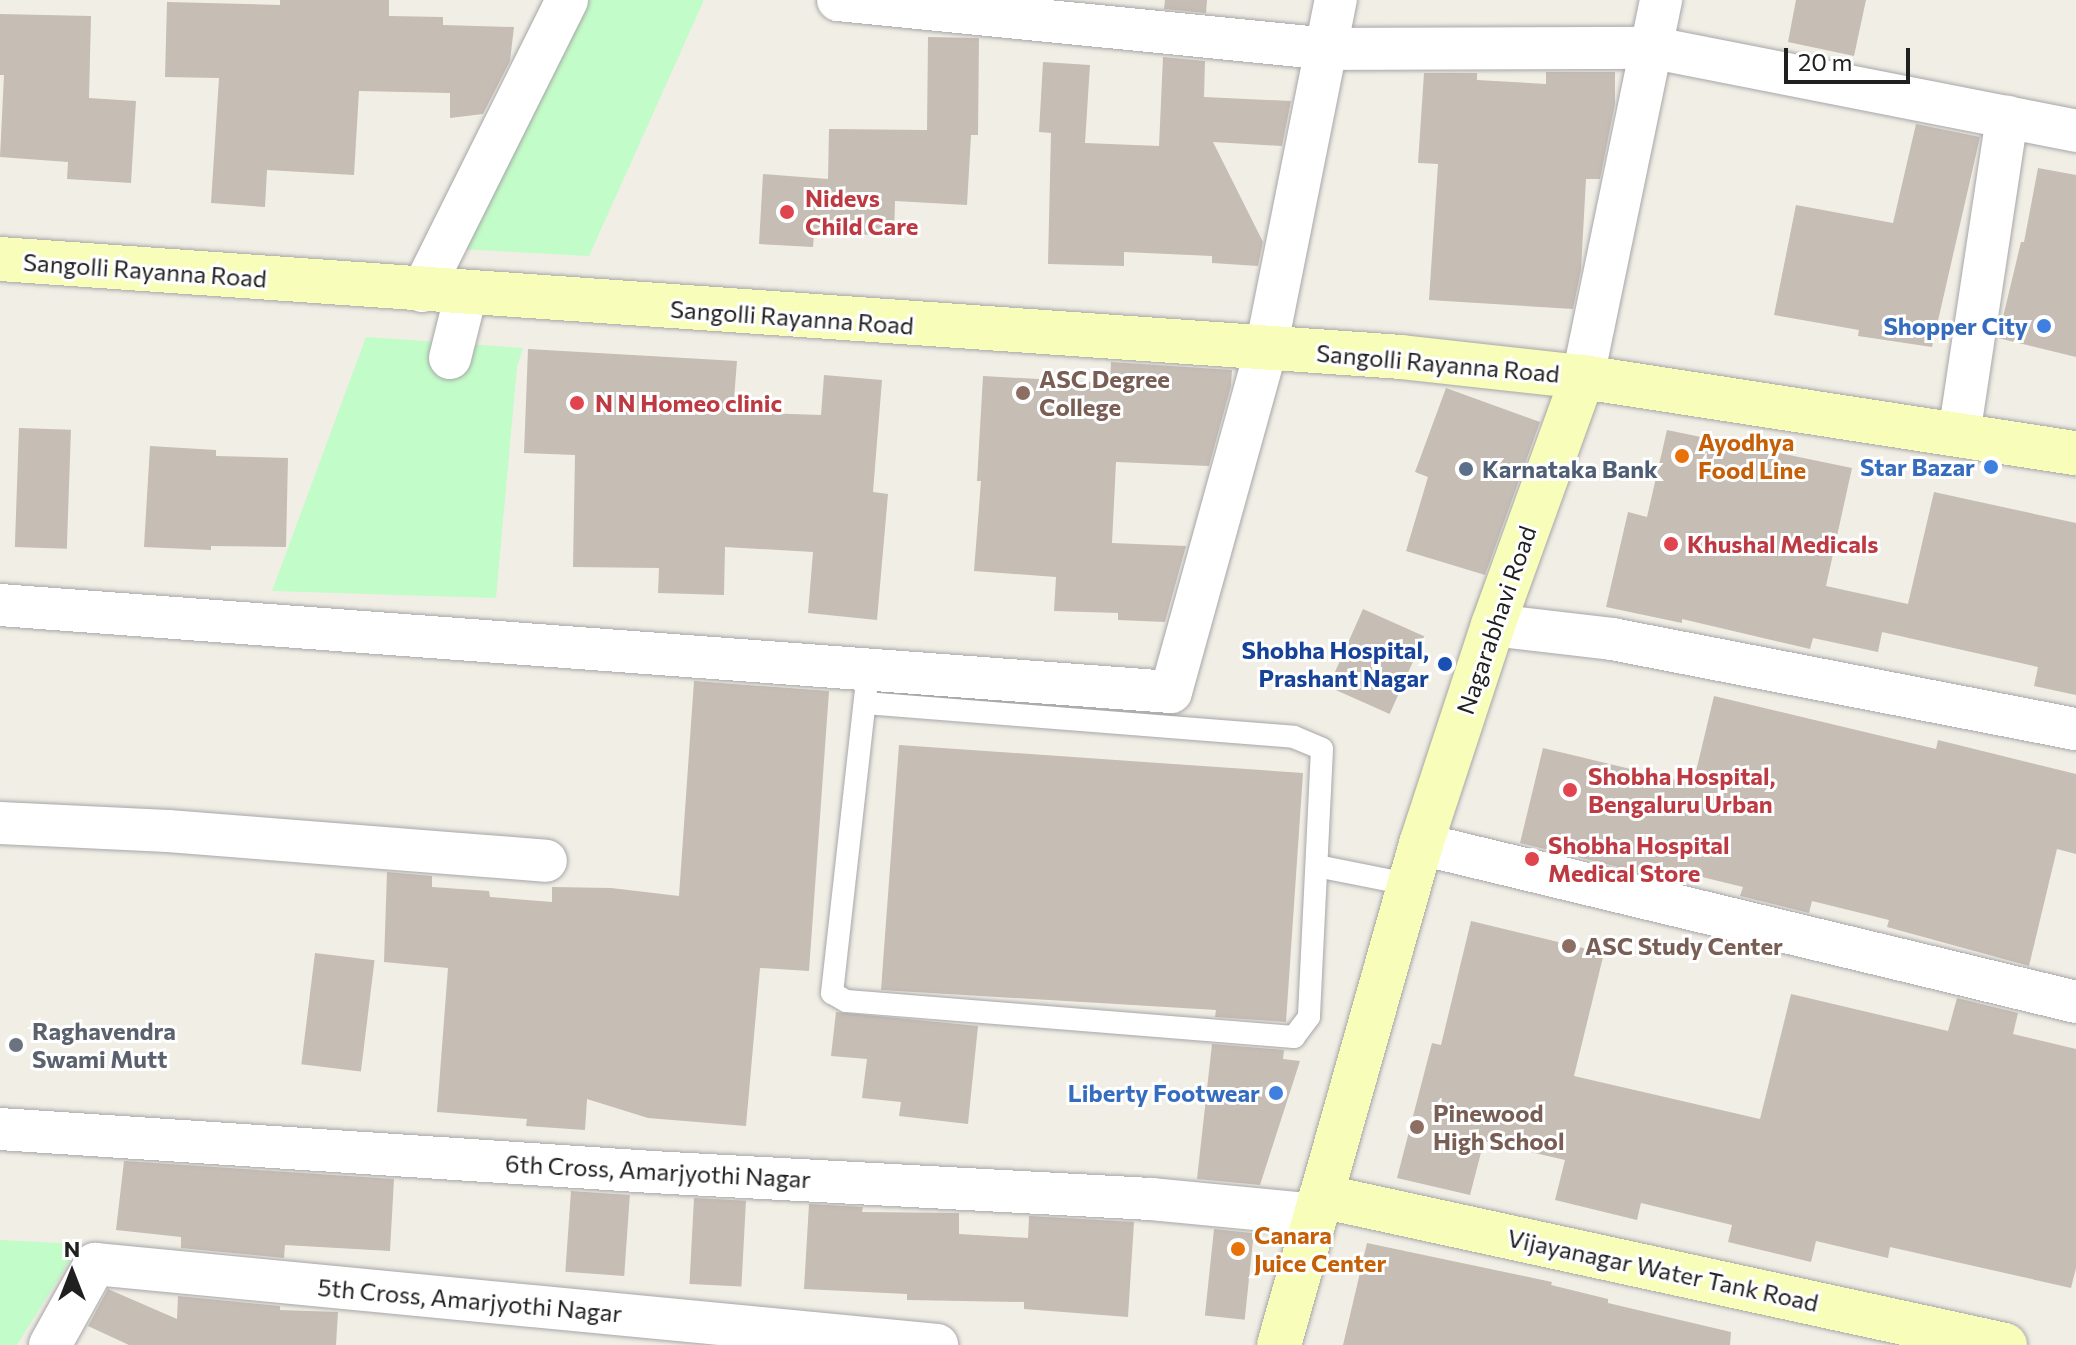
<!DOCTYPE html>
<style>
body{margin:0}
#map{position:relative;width:2076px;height:1345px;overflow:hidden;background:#f1eee6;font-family:Commissioner,sans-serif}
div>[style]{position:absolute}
.park>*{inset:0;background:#c2fcc8}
.building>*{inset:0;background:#c6bdb5;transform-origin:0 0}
.roads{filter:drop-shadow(0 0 2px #a7a7a7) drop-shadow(0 0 2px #a7a7a7)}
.lane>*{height:22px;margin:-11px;padding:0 11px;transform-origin:11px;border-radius:11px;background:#fff}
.street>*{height:42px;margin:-21px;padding:0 21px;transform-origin:21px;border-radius:21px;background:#fff}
.secondary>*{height:44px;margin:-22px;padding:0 22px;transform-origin:22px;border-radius:22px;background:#f8fdb9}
.dots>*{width:22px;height:22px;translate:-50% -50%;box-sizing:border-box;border:4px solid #fff;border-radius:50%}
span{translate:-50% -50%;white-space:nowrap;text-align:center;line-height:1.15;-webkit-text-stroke:6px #fff;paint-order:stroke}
.health-label{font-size:24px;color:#be3a42;font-weight:700}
.left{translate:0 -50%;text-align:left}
.street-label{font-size:24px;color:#202020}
.shop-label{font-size:24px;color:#366cbe;font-weight:700}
.right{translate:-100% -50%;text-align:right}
.education-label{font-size:24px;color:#785e54;font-weight:700}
.food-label{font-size:24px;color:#c56008;font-weight:700}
.service-label{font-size:24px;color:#4e5e75;font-weight:700}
.transit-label{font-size:24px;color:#164399;font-weight:700}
.worship-label{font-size:24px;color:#5b616d;font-weight:700}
.north{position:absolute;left:32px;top:1233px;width:80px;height:80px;-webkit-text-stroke:6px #fff;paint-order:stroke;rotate:0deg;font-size:22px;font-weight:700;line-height:32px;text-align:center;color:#202020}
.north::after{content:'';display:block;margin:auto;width:28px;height:36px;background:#202020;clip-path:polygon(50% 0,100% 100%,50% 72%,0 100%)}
.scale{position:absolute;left:1784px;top:48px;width:126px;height:36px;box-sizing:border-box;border:4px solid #202020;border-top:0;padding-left:10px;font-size:24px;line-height:28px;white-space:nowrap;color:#202020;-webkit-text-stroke:6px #fff;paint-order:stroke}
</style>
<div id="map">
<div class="park">
<div style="clip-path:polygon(577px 0,704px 0,589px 256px,457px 249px)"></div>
<div style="clip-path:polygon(366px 337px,523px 348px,517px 367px,496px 598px,272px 591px)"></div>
<div style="clip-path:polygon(0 1240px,80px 1244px,17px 1345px,0 1345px)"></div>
</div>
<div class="building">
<div style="clip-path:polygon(280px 0,389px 0,389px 16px,443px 17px,443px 25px,514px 27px,510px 61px,483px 114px,450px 118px,450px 93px,359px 91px,354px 175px,267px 170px,265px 207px,211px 203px,219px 78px,165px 77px,167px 2px,280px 5px)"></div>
<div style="clip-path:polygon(1165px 0,1207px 0,1206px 13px,1164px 9px)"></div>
<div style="clip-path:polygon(1796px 0,1866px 0,1854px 56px,1788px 42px)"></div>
<div style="clip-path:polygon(0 14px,91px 16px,89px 98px,136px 101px,131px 183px,67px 179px,68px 162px,0 157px,4px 75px,0 75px)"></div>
<div style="clip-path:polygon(928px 37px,979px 38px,978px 135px,971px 135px,967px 205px,895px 201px,894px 235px,814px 234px,813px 247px,759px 244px,763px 174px,828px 179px,829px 129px,927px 130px)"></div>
<div style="clip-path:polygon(1163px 57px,1205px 61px,1204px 97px,1291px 101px,1282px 146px,1213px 142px,1263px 242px,1258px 266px,1212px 263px,1212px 256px,1124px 252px,1124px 266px,1048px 264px,1051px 133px,1039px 132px,1043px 62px,1090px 65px,1085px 143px,1159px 146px)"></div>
<div style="clip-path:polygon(1546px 72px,1615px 72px,1615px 104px,1600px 179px,1586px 179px,1581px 270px,1573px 309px,1429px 300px,1438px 164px,1418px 163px,1424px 73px,1477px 73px,1477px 80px,1546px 84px)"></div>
<div style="clip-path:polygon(1916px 124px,1980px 137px,1932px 347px,1858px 336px,1859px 330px,1774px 315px,1796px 205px,1893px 223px)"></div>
<div style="clip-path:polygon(2038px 168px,2076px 175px,2076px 357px,1998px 338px,2021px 242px,2024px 242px)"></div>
<div style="clip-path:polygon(528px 349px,737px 361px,733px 412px,821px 415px,824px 375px,882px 380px,873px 492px,888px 494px,877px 620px,808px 613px,813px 552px,725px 547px,724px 595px,658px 593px,659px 568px,573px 567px,575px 455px,524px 453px)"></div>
<div style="clip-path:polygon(1111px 362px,1232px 370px,1231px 386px,1209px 466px,1116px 462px,1112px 543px,1186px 546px,1165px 622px,1118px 620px,1118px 613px,1054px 611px,1056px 577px,974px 571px,981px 481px,977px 481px,983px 376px,1110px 383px)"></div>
<div style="clip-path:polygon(1446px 388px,1540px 422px,1485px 575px,1406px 551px,1428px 477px,1415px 472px)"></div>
<div style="left:19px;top:428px;width:52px;height:119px;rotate:2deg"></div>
<div style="clip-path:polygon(1667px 430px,1852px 468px,1826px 586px,1908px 604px,1934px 492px,2076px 523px,2076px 695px,2034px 686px,2038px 667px,1882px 632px,1878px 652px,1813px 638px,1810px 649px,1682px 619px,1682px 623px,1606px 607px,1628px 512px,1647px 517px)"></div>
<div style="clip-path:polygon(150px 446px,216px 450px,216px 456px,288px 458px,286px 547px,211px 546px,211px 550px,144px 547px)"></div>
<div style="left:1363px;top:609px;width:67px;height:85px;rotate:24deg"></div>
<div style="clip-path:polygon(694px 681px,829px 691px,809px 971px,760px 968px,746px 1126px,648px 1118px,587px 1099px,585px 1130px,526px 1126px,527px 1119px,437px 1112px,448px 968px,384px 962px,387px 872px,432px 876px,432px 887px,489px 891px,490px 897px,552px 902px,552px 887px,611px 888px,679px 896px)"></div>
<div style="clip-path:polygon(1714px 696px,1936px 749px,1938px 740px,2076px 774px,2076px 854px,2057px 849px,2029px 966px,1887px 927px,1889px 920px,1812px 901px,1809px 913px,1740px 896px,1743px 887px,1665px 868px,1663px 878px,1520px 843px,1543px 748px,1693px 784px)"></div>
<div style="clip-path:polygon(899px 745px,1303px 773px,1286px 1022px,1215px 1017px,1216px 1010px,881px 990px)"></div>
<div style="clip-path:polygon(1471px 921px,1604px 953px,1574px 1076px,1760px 1119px,1791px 994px,1948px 1031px,1957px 998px,2018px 1013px,2013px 1034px,2076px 1049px,2076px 1268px,2071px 1288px,1890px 1247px,1888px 1258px,1816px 1241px,1811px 1262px,1728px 1242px,1732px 1225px,1641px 1203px,1637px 1220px,1555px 1200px,1565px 1160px,1484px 1141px,1470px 1195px,1397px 1178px,1432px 1043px,1441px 1045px)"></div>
<div style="left:315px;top:953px;width:60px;height:112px;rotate:7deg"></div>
<div style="clip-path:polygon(836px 1012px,978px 1026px,968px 1124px,899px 1116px,901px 1102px,862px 1098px,867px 1059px,831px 1056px)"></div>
<div style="clip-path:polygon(1212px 1044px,1284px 1050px,1283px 1059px,1300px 1061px,1260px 1185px,1197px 1179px)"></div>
<div style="clip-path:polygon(124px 1161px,394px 1179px,390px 1251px,285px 1245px,284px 1258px,181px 1248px,181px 1237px,116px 1230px)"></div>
<div style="left:571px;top:1191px;width:59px;height:81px;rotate:4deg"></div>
<div style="left:694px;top:1198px;width:52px;height:86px;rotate:3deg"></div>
<div style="clip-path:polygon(809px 1204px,863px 1207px,862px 1212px,959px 1213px,959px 1234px,1028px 1238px,1029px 1216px,1134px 1222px,1128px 1317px,1024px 1309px,1024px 1302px,907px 1300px,907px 1294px,804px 1289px)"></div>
<div style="left:1214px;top:1229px;width:40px;height:87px;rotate:6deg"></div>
<div style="clip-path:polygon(1367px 1243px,1552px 1282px,1551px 1285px,1608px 1299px,1608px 1303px,1731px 1332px,1730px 1345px,1343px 1345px)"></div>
<div style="clip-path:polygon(108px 1289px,177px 1319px,178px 1296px,280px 1306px,280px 1310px,338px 1312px,336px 1345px,129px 1345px,88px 1326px)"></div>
</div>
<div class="roads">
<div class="lane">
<div style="left:865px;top:703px;width:430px;rotate:4.5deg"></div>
<div style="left:1294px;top:737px;width:30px;rotate:23deg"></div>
<div style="left:1322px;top:749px;width:268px;rotate:92.8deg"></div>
<div style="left:1309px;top:1017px;width:25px;rotate:127deg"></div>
<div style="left:1294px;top:1037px;width:449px;rotate:-175.4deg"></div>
<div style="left:846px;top:1001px;width:16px;rotate:-150deg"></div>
<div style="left:832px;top:993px;width:325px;rotate:-83.6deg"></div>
<div style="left:1317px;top:866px;width:93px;rotate:11.2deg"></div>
</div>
<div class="street">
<div style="left:838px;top:0;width:492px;rotate:5.7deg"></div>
<div style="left:1328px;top:49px;width:326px;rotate:-0.2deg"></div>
<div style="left:1654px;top:48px;width:430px;rotate:11.1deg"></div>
<div style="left:422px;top:291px;width:325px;rotate:-63.5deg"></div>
<div style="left:450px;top:358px;width:66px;rotate:-76deg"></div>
<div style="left:1583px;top:377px;width:385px;rotate:-78.3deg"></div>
<div style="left:1959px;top:435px;width:322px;rotate:-81.4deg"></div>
<div style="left:0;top:605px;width:1174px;rotate:4.25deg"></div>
<div style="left:1171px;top:692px;width:356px;rotate:-74.5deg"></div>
<div style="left:1266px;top:349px;width:356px;rotate:-78.7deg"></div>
<div style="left:1493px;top:625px;width:120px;rotate:6.7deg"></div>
<div style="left:1612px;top:639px;width:473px;rotate:11deg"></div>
<div style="left:0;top:823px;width:168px;rotate:2.7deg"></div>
<div style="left:168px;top:831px;width:379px;rotate:4.5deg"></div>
<div style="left:1421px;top:844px;width:674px;rotate:13.56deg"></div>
<div style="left:0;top:1129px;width:653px;rotate:3.77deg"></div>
<div style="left:652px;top:1172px;width:500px;rotate:3.1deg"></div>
<div style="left:1151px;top:1199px;width:166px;rotate:5.5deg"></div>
<div style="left:50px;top:1345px;width:93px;rotate:-60.9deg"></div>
<div style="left:95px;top:1264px;width:846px;rotate:5.49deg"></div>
</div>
<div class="secondary">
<div style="left:0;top:259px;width:1404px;rotate:4deg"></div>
<div style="left:1401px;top:357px;width:183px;rotate:6.3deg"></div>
<div style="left:1583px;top:377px;width:499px;rotate:8.8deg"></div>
<div style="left:1321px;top:1196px;width:700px;rotate:12.29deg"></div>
<div style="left:1279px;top:1345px;width:521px;rotate:-74.18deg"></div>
<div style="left:1421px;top:844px;width:231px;rotate:-71.8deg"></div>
<div style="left:1493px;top:625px;width:264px;rotate:-70.1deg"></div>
</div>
</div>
<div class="dots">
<div style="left:787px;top:212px;background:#e0444e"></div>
<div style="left:2044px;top:326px;background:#3f7fe0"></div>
<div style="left:1023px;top:393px;background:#8d6e63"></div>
<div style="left:577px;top:403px;background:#e0444e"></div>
<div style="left:1682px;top:456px;background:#e8710a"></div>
<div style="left:1991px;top:467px;background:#3f7fe0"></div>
<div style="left:1466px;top:469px;background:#5c6f8a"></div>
<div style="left:1671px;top:544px;background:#e0444e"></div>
<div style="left:1445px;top:664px;background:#1a4fb4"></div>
<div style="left:1570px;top:790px;background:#e0444e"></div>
<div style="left:1532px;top:859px;background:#e0444e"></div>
<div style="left:1569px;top:946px;background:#8d6e63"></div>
<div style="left:16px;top:1045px;background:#6b7280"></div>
<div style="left:1276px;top:1093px;background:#3f7fe0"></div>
<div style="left:1417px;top:1127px;background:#8d6e63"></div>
<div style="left:1238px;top:1249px;background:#e8710a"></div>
</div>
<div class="health-label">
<span class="left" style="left:805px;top:212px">Nidevs<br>Child Care</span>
<span class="left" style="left:595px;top:403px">N N Homeo clinic</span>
<span class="left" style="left:1687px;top:544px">Khushal Medicals</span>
<span class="left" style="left:1588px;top:790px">Shobha Hospital,<br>Bengaluru Urban</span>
<span class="left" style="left:1548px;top:859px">Shobha Hospital<br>Medical Store</span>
</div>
<div class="street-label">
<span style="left:145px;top:270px;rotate:4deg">Sangolli Rayanna Road</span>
<span style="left:792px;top:317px;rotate:4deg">Sangolli Rayanna Road</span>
<span style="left:1438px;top:363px;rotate:5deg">Sangolli Rayanna Road</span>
<span style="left:1496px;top:620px;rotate:-71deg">Nagarabhavi Road</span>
<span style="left:658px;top:1171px;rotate:3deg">6th Cross, Amarjyothi Nagar</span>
<span style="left:1663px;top:1270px;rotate:12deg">Vijayanagar Water Tank Road</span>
<span style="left:470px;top:1300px;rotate:5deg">5th Cross, Amarjyothi Nagar</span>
</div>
<div class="shop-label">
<span class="right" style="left:2028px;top:326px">Shopper City</span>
<span class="right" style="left:1975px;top:467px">Star Bazar</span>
<span class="right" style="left:1260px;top:1093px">Liberty Footwear</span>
</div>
<div class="education-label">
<span class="left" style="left:1039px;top:393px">ASC Degree<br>College</span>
<span class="left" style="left:1585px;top:946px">ASC Study Center</span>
<span class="left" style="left:1433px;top:1127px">Pinewood<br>High School</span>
</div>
<div class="food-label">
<span class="left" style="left:1698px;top:456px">Ayodhya<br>Food Line</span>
<span class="left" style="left:1254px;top:1249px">Canara<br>Juice Center</span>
</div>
<div class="service-label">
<span class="left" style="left:1482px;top:469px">Karnataka Bank</span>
</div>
<div class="transit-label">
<span class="right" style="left:1429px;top:664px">Shobha Hospital,<br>Prashant Nagar</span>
</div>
<div class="worship-label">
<span class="left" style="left:32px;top:1045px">Raghavendra<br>Swami Mutt</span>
</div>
<div class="north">N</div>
<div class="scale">20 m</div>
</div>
